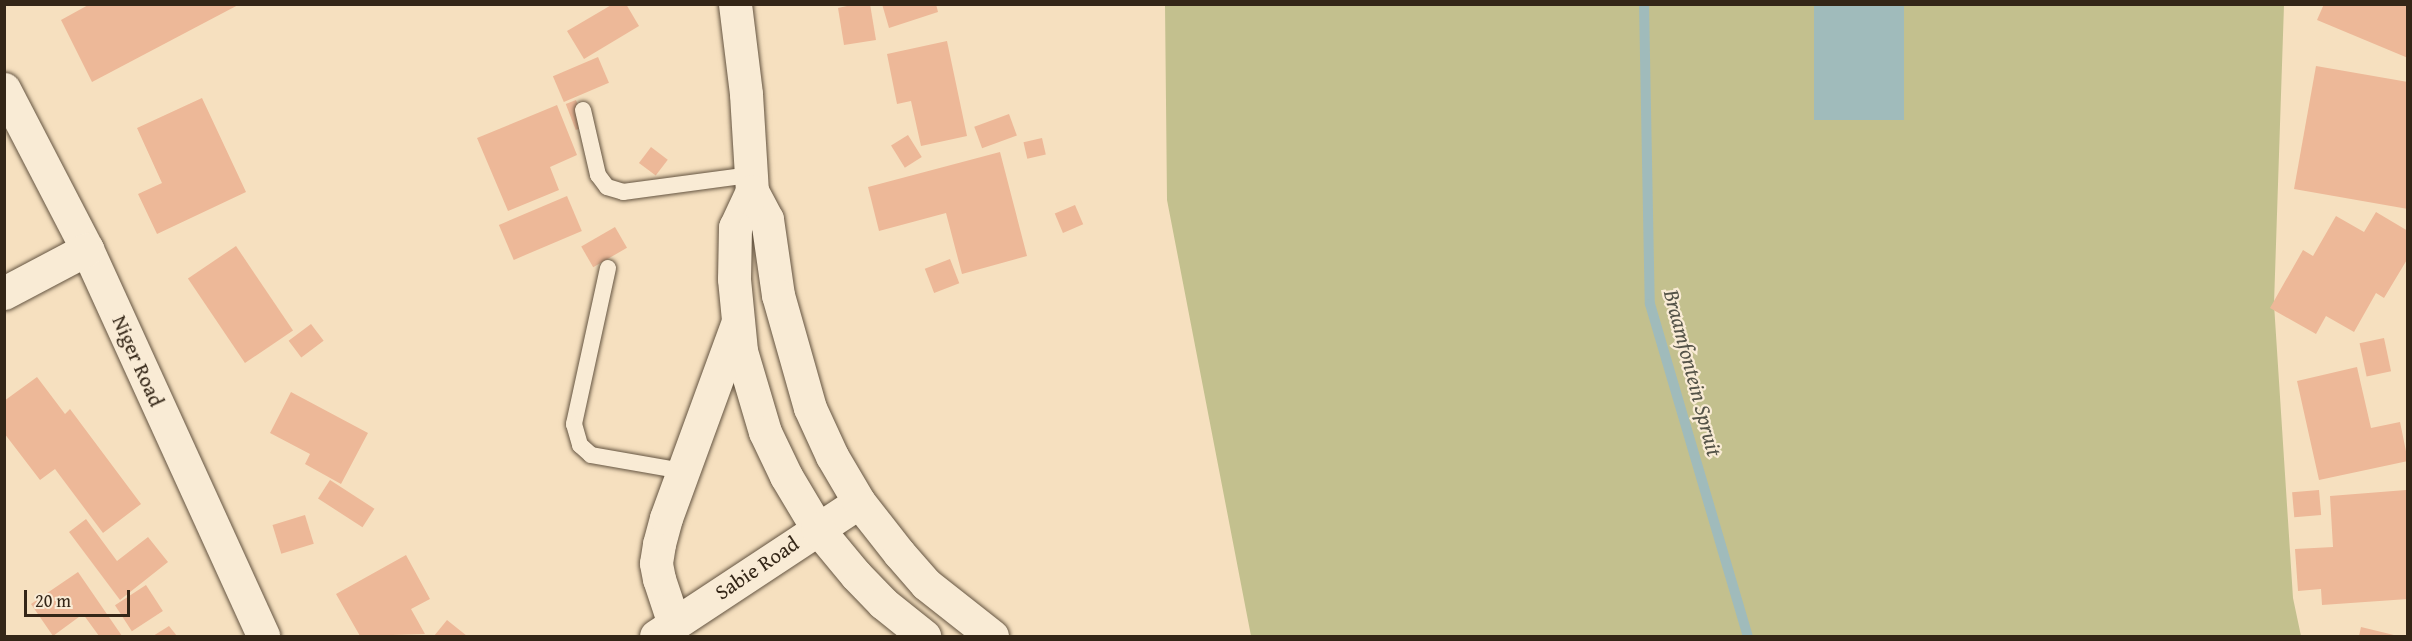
<!DOCTYPE html>
<style>
body{margin:0}
#map{position:relative;width:2412px;height:641px;overflow:hidden;background:#f6e0bf;font-family:"Gentium Book Plus",serif}
div>[style]{position:absolute}
.green>*{inset:0;background:#c3c08e}
.water>*{inset:0;background:#a0bbbb;transform-origin:0 0}
.stream>*{height:10px;margin:-5px;padding:0 5px;transform-origin:5px;border-radius:5px;background:#a0bbbb}
.building>*{inset:0;background:#edb898;transform-origin:0 0}
.roads{filter:drop-shadow(0 0 2px #645441) drop-shadow(0 0 2px #645441)}
.lane>*{height:16px;margin:-8px;padding:0 8px;transform-origin:8px;border-radius:8px;background:#f9ebd5}
.street>*{height:33px;margin:-16.5px;padding:0 16.5px;transform-origin:16.5px;border-radius:16.5px;background:#f9ebd5}
.secondary>*{height:33px;margin:-16.5px;padding:0 16.5px;transform-origin:16.5px;border-radius:16.5px;background:#f9ebd5}
span{translate:-50% -50%;white-space:nowrap;text-align:center;line-height:1.15;-webkit-text-stroke:4.5px #f9ebd5;paint-order:stroke}
.street-label{font-size:21px;color:#342617}
.water-label{font-size:22px;color:#545348;font-style:italic}
.frame{position:absolute;inset:0;border:6px solid #342617;pointer-events:none}
.scale{position:absolute;left:24px;top:590px;width:106px;height:27px;box-sizing:border-box;border:3px solid #342617;border-top:0;padding-left:8px;font-size:18px;line-height:21px;white-space:nowrap;color:#342617;-webkit-text-stroke:4px #f9ebd5;paint-order:stroke}
</style>
<div id="map">
<div class="green">
<div style="clip-path:polygon(1165px 5px,2284px 5px,2274px 304px,2293px 598px,2301px 636px,1251px 636px,1167px 200px)"></div>
</div>
<div class="water">
<div style="left:1814px;top:5px;width:90px;height:115px"></div>
</div>
<div class="stream">
<div style="left:1644px;top:4px;width:300px;rotate:88.9deg"></div>
<div style="left:1650px;top:304px;width:346px;rotate:73.6deg"></div>
</div>
<div class="building">
<div style="clip-path:polygon(90px 4px,240px 4px,92px 82px,61px 20px)"></div>
<div style="clip-path:polygon(613px 4px,626px 4px,639px 26px,584px 59px,567px 31px)"></div>
<div style="clip-path:polygon(856px 4px,870px 4px,876px 40px,844px 45px,838px 8px)"></div>
<div style="clip-path:polygon(882px 4px,936px 4px,938px 12px,889px 28px)"></div>
<div style="clip-path:polygon(2324px 4px,2408px 4px,2408px 58px,2317px 20px)"></div>
<div style="clip-path:polygon(947px 41px,967px 136px,921px 146px,911px 101px,897px 104px,887px 54px)"></div>
<div style="left:598px;top:57px;width:28px;height:49px;rotate:67deg"></div>
<div style="clip-path:polygon(2316px 66px,2408px 82px,2408px 209px,2294px 189px)"></div>
<div style="clip-path:polygon(202px 98px,246px 192px,157px 234px,138px 194px,162px 183px,137px 128px)"></div>
<div style="left:576px;top:100px;width:28px;height:11px;rotate:69deg"></div>
<div style="clip-path:polygon(557px 105px,577px 155px,550px 167px,559px 190px,508px 211px,477px 138px)"></div>
<div style="left:1009px;top:114px;width:23px;height:37px;rotate:70deg"></div>
<div style="left:908px;top:135px;width:26px;height:20px;rotate:58deg"></div>
<div style="left:1042px;top:138px;width:17px;height:19px;rotate:77deg"></div>
<div style="left:651px;top:147px;width:21px;height:20px;rotate:37deg"></div>
<div style="clip-path:polygon(1000px 152px,1027px 256px,962px 274px,946px 213px,879px 231px,868px 187px)"></div>
<div style="left:567px;top:196px;width:38px;height:74px;rotate:67deg"></div>
<div style="left:1075px;top:205px;width:21px;height:22px;rotate:67deg"></div>
<div style="clip-path:polygon(2376px 212px,2408px 231px,2408px 258px,2384px 298px,2376px 293px,2354px 332px,2326px 316px,2316px 334px,2270px 308px,2303px 250px,2313px 256px,2336px 216px,2364px 232px)"></div>
<div style="left:615px;top:227px;width:24px;height:39px;rotate:60deg"></div>
<div style="left:236px;top:246px;width:102px;height:58px;rotate:56deg"></div>
<div style="left:950px;top:259px;width:26px;height:27px;rotate:69deg"></div>
<div style="left:311px;top:324px;width:21px;height:28px;rotate:53deg"></div>
<div style="left:2384px;top:338px;width:34px;height:25px;rotate:78deg"></div>
<div style="clip-path:polygon(2357px 367px,2371px 428px,2400px 422px,2408px 461px,2319px 480px,2297px 381px)"></div>
<div style="clip-path:polygon(37px 377px,65px 414px,70px 409px,141px 504px,103px 533px,55px 469px,40px 480px,4px 433px,4px 401px)"></div>
<div style="clip-path:polygon(291px 392px,368px 433px,341px 484px,305px 464px,310px 454px,270px 433px)"></div>
<div style="left:330px;top:480px;width:53px;height:22px;rotate:33deg"></div>
<div style="left:2319px;top:490px;width:25px;height:27px;rotate:85deg"></div>
<div style="clip-path:polygon(2406px 490px,2408px 599px,2322px 605px,2321px 589px,2298px 591px,2295px 549px,2333px 547px,2330px 496px)"></div>
<div style="left:305px;top:515px;width:30px;height:34px;rotate:73deg"></div>
<div style="clip-path:polygon(86px 519px,117px 561px,148px 537px,168px 562px,120px 600px,69px 532px)"></div>
<div style="clip-path:polygon(406px 555px,430px 599px,411px 609px,425px 634px,360px 636px,336px 594px)"></div>
<div style="clip-path:polygon(78px 572px,122px 636px,99px 636px,83px 614px,53px 636px,31px 604px)"></div>
<div style="left:146px;top:585px;width:31px;height:37px;rotate:57deg"></div>
<div style="clip-path:polygon(447px 620px,467px 636px,434px 636px)"></div>
<div style="clip-path:polygon(169px 626px,177px 636px,153px 636px)"></div>
<div style="clip-path:polygon(2361px 627px,2398px 636px,2359px 636px)"></div>
</div>
<div class="roads">
<div class="lane">
<div style="left:583px;top:110px;width:67px;rotate:77deg"></div>
<div style="left:598px;top:175px;width:15px;rotate:53deg"></div>
<div style="left:607px;top:187px;width:17px;rotate:17deg"></div>
<div style="left:623px;top:192px;width:129px;rotate:-7.6deg"></div>
<div style="left:608px;top:268px;width:160px;rotate:102.3deg"></div>
<div style="left:574px;top:424px;width:22px;rotate:74deg"></div>
<div style="left:580px;top:445px;width:15px;rotate:42deg"></div>
<div style="left:591px;top:455px;width:93px;rotate:9.9deg"></div>
</div>
<div class="street">
<div style="left:4px;top:89px;width:180px;rotate:62.6deg"></div>
<div style="left:87px;top:249px;width:425px;rotate:65.5deg"></div>
<div style="left:4px;top:293px;width:94px;rotate:-27.9deg"></div>
<div style="left:656px;top:636px;width:243px;rotate:-33.4deg"></div>
</div>
<div class="secondary">
<div style="left:735px;top:4px;width:91px;rotate:83deg"></div>
<div style="left:746px;top:94px;width:97px;rotate:86.5deg"></div>
<div style="left:752px;top:191px;width:32px;rotate:62deg"></div>
<div style="left:767px;top:219px;width:77px;rotate:81.8deg"></div>
<div style="left:778px;top:295px;width:117px;rotate:74.2deg"></div>
<div style="left:810px;top:408px;width:53px;rotate:65.4deg"></div>
<div style="left:832px;top:456px;width:53px;rotate:59.6deg"></div>
<div style="left:859px;top:502px;width:65px;rotate:51.9deg"></div>
<div style="left:899px;top:553px;width:41px;rotate:48.9deg"></div>
<div style="left:926px;top:584px;width:84px;rotate:38.2deg"></div>
<div style="left:752px;top:191px;width:40px;rotate:115deg"></div>
<div style="left:735px;top:227px;width:52px;rotate:91.1deg"></div>
<div style="left:734px;top:279px;width:72px;rotate:84.4deg"></div>
<div style="left:741px;top:351px;width:84px;rotate:73.5deg"></div>
<div style="left:765px;top:432px;width:49px;rotate:64.5deg"></div>
<div style="left:786px;top:476px;width:61px;rotate:59.2deg"></div>
<div style="left:817px;top:528px;width:61px;rotate:50.3deg"></div>
<div style="left:856px;top:575px;width:39px;rotate:46deg"></div>
<div style="left:883px;top:603px;width:53px;rotate:38.8deg"></div>
<div style="left:674px;top:624px;width:47px;rotate:-108.4deg"></div>
<div style="left:659px;top:579px;width:16px;rotate:-101deg"></div>
<div style="left:656px;top:563px;width:19px;rotate:-81deg"></div>
<div style="left:659px;top:544px;width:27px;rotate:-75deg"></div>
<div style="left:666px;top:518px;width:207px;rotate:-69.9deg"></div>
</div>
</div>
<div class="street-label">
<span style="left:138px;top:361px;rotate:66deg">Niger Road</span>
<span style="left:757px;top:568px;rotate:-34deg">Sabie Road</span>
</div>
<div class="water-label">
<span style="left:1693px;top:373px;rotate:75deg">Braamfontein Spruit</span>
</div>
<div class="frame"></div>
<div class="scale">20 m</div>
</div>
